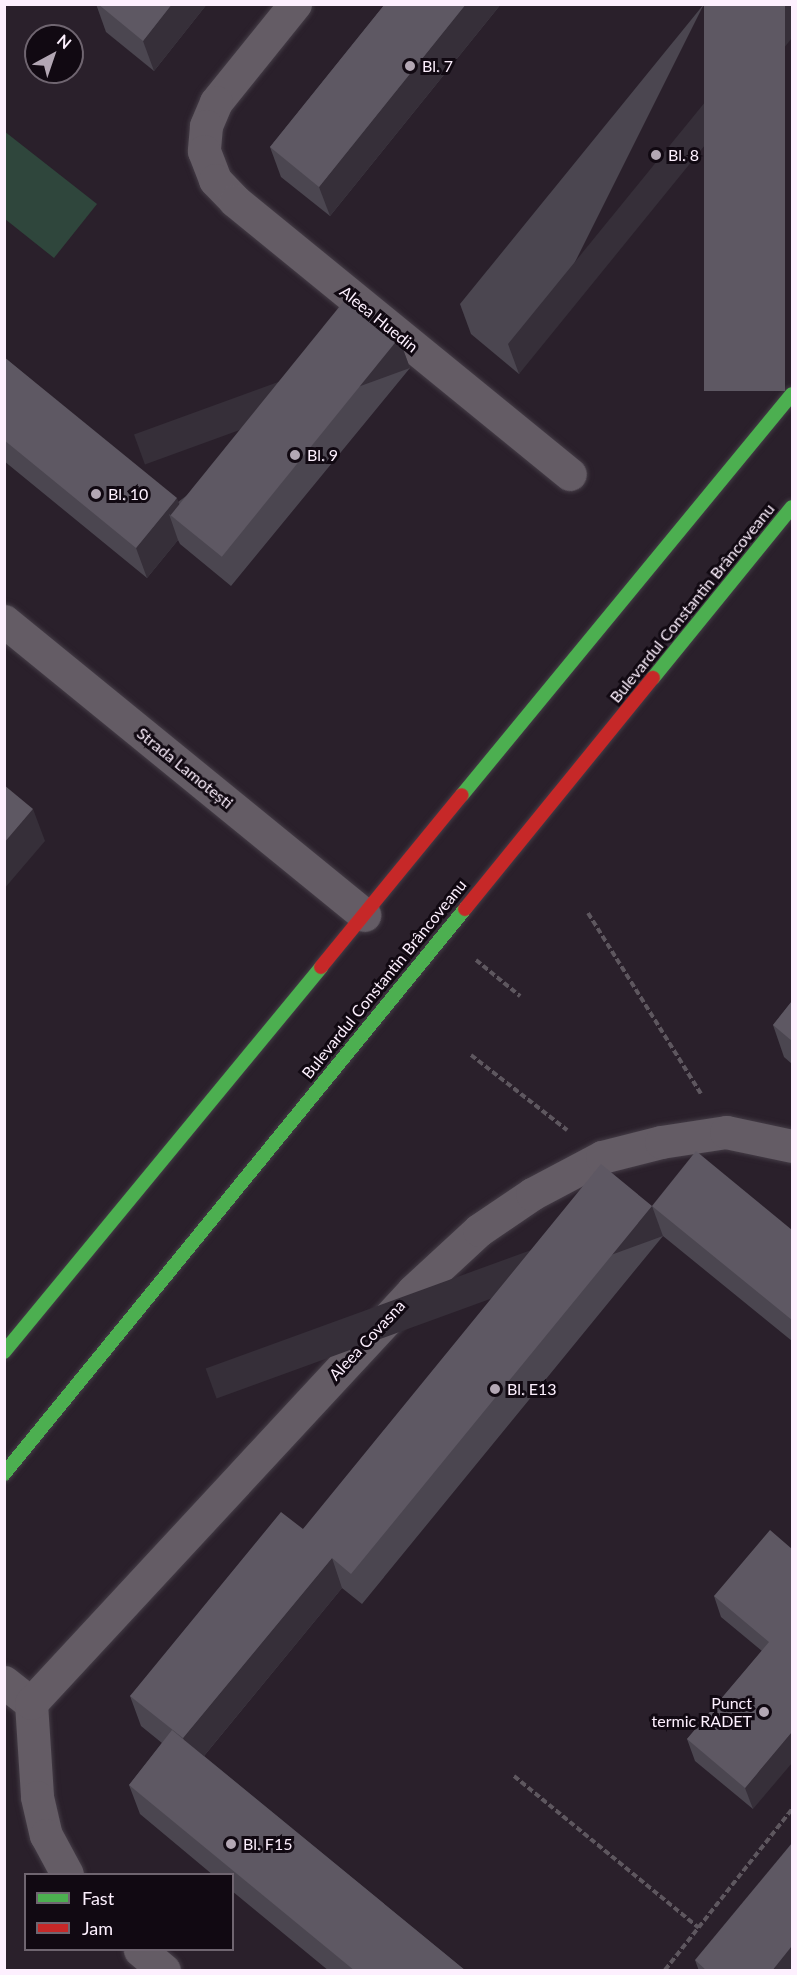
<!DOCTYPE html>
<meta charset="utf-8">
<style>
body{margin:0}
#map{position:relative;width:797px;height:1975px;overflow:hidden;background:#2a202b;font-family:Lato,sans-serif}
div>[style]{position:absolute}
.green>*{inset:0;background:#2f463c}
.path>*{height:4px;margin-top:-2px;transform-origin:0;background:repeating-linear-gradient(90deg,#5e575f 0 6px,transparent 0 9px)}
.roads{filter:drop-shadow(0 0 2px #443c46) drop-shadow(0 0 2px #443c46)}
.street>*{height:33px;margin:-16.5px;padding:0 16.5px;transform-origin:16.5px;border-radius:16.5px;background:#645c65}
.fast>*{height:14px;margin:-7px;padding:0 7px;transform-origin:7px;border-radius:7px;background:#4caf50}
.jam>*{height:14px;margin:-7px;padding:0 7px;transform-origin:7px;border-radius:7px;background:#c62828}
.wall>*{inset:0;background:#4b4650}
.shaded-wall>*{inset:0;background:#362f39;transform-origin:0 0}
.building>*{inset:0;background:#5e5863;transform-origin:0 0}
.dots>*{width:16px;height:16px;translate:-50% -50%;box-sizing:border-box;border:3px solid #110912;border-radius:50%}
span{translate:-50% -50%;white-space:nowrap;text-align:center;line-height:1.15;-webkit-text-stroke:6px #110912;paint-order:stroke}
.poi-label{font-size:16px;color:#fdf0fe}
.left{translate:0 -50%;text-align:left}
.right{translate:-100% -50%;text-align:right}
.street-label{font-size:16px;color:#fdf0fe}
.frame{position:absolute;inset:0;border:6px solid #fdf0fe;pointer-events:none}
.legend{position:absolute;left:24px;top:1873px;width:210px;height:78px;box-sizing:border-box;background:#110912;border:2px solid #6f6570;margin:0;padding:8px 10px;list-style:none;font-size:18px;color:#fdf0fe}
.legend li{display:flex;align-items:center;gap:12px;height:30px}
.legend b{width:30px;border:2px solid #6f6570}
.north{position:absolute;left:24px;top:24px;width:60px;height:60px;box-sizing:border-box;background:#110912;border:2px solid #6f6570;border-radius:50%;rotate:40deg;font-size:16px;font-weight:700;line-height:24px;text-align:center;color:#fdf0fe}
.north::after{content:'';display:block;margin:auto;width:21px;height:27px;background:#b3a7b4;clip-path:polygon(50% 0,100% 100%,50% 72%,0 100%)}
</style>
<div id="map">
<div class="green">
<div style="clip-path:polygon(4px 131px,97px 204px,54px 258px,5px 219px)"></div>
</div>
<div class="path">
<div style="left:588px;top:913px;width:213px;rotate:58deg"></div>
<div style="left:476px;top:960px;width:57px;rotate:39.3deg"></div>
<div style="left:471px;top:1055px;width:122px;rotate:38deg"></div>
<div style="left:514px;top:1776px;width:239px;rotate:39.4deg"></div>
<div style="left:665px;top:1970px;width:205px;rotate:-51.7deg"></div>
</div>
<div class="roads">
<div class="street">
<div style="left:295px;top:4px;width:126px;rotate:128.9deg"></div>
<div style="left:216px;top:102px;width:26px;rotate:113deg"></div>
<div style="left:206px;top:126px;width:25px;rotate:95deg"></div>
<div style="left:204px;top:151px;width:31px;rotate:69deg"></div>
<div style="left:215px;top:180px;width:29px;rotate:46deg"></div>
<div style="left:235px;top:201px;width:432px;rotate:39.2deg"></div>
<div style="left:4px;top:621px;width:465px;rotate:39.2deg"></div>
<div style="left:4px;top:1682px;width:34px;rotate:38deg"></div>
<div style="left:31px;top:1703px;width:94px;rotate:86.3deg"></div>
<div style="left:37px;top:1797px;width:39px;rotate:77deg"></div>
<div style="left:46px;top:1835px;width:44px;rotate:61.7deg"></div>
<div style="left:31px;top:1703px;width:562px;rotate:-47.16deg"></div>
<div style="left:413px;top:1291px;width:90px;rotate:-42.7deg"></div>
<div style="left:479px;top:1230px;width:64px;rotate:-34.2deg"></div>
<div style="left:532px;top:1194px;width:79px;rotate:-27.9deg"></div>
<div style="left:602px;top:1157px;width:61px;rotate:-14.3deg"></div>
<div style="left:661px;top:1142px;width:66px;rotate:-8.7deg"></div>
<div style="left:726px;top:1132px;width:67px;rotate:12deg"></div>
<div style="left:140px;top:1950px;width:31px;rotate:40deg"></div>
</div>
<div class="fast">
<div style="left:653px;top:678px;width:220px;rotate:-50.9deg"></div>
<div style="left:462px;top:795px;width:519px;rotate:-50.55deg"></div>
<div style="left:4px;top:1352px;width:499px;rotate:-50.5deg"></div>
<div style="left:4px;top:1474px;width:729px;rotate:-50.79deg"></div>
</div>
<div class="jam">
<div style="left:465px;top:909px;width:298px;rotate:-50.9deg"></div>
<div style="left:321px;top:967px;width:222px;rotate:-50.7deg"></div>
</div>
</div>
<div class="wall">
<div style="clip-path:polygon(96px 4px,207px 4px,154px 71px,106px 32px)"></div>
<div style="clip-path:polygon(385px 4px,501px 4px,330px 216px,281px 177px,270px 147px)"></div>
<div style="clip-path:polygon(704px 4px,519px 374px,471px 334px,460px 304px)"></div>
<div style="clip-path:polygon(399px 338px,410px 368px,231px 586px,180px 544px,178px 540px,147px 578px,4px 461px,4px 357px,178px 502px)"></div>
<div style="clip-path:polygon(792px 1001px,792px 1064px,784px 1057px,773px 1025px)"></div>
<div style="clip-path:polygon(652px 1206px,792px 1230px,792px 1341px,663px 1236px,362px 1604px,342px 1588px,204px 1756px,466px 1971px,329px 1971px,232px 1891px,232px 1875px,213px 1875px,140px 1814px,129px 1785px,162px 1743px,141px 1726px,130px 1696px,303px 1529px)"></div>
<div style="clip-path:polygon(792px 1549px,753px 1809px,695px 1761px,687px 1739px,762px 1651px,721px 1617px,714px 1596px)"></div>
<div style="clip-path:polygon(695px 1960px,792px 1971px,699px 1971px)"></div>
</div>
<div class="shaded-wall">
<div style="clip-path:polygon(172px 4px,207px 4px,154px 71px,143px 41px)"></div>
<div style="clip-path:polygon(466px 4px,501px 4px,330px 216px,319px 187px)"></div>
<div style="clip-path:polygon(785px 4px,792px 4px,792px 38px,519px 374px,508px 344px)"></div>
<div style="left:399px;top:338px;width:32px;height:282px;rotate:70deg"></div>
<div style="clip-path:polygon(177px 498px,188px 528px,169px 514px,178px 540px,147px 578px,136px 548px)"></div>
<div style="clip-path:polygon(33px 809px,45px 841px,4px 889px,4px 843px)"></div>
<div style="left:652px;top:1206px;width:32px;height:475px;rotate:70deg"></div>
<div style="clip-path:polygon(332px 1558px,342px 1588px,194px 1768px,183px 1738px)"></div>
<div style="clip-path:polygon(792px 1732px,792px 1763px,753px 1809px,745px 1788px)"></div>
<div style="clip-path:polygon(792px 1946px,792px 1971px,772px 1971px)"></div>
</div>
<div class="building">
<div style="clip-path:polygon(98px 4px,172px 4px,143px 41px)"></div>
<div style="clip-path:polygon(385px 4px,466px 4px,319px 187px,270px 147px)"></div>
<div style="left:704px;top:4px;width:81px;height:387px"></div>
<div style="left:348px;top:296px;width:66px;height:282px;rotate:39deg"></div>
<div style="clip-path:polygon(4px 357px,177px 498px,136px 548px,4px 440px)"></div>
<div style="clip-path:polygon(4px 785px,33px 809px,4px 843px)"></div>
<div style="clip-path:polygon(792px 1001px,792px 1041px,773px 1025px)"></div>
<div style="clip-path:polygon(696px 1151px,792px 1230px,792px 1320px,652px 1206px)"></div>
<div style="clip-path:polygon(601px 1164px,652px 1206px,351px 1574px,332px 1558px,183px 1738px,130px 1696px,281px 1512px,303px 1529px)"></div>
<div style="clip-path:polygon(770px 1530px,792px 1549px,792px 1732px,745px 1788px,687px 1739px,769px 1642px,714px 1596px)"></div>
<div style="clip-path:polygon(172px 1730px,466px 1971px,355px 1971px,129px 1785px)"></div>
<div style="clip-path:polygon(792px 1843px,792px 1946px,772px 1971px,707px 1971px,695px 1960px)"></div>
</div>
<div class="dots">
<div style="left:410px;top:66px;background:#b3a7b4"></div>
<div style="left:656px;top:155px;background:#b3a7b4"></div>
<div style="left:295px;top:455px;background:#b3a7b4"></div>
<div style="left:96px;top:494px;background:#b3a7b4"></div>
<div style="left:495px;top:1389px;background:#b3a7b4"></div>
<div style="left:764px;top:1712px;background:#b3a7b4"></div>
<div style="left:231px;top:1844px;background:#b3a7b4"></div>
</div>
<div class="poi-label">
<span class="left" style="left:422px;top:66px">Bl. 7</span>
<span class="left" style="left:668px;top:155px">Bl. 8</span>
<span class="left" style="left:307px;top:455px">Bl. 9</span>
<span class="left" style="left:108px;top:494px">Bl. 10</span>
<span class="left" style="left:507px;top:1389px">Bl. E13</span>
<span class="right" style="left:752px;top:1712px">Punct<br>termic RADET</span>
<span class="left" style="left:243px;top:1844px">Bl. F15</span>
</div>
<div class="street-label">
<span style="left:379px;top:319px;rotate:39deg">Aleea Huedin</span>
<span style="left:692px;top:603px;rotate:-51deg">Bulevardul Constantin Brâncoveanu</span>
<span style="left:185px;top:768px;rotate:39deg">Strada Lamotești</span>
<span style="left:384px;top:979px;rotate:-51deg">Bulevardul Constantin Brâncoveanu</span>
<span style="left:367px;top:1340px;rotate:-47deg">Aleea Covasna</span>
</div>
<div class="frame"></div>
<ul class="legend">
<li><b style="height:8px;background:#4caf50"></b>Fast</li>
<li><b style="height:8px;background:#c62828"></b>Jam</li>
</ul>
<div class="north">N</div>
</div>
